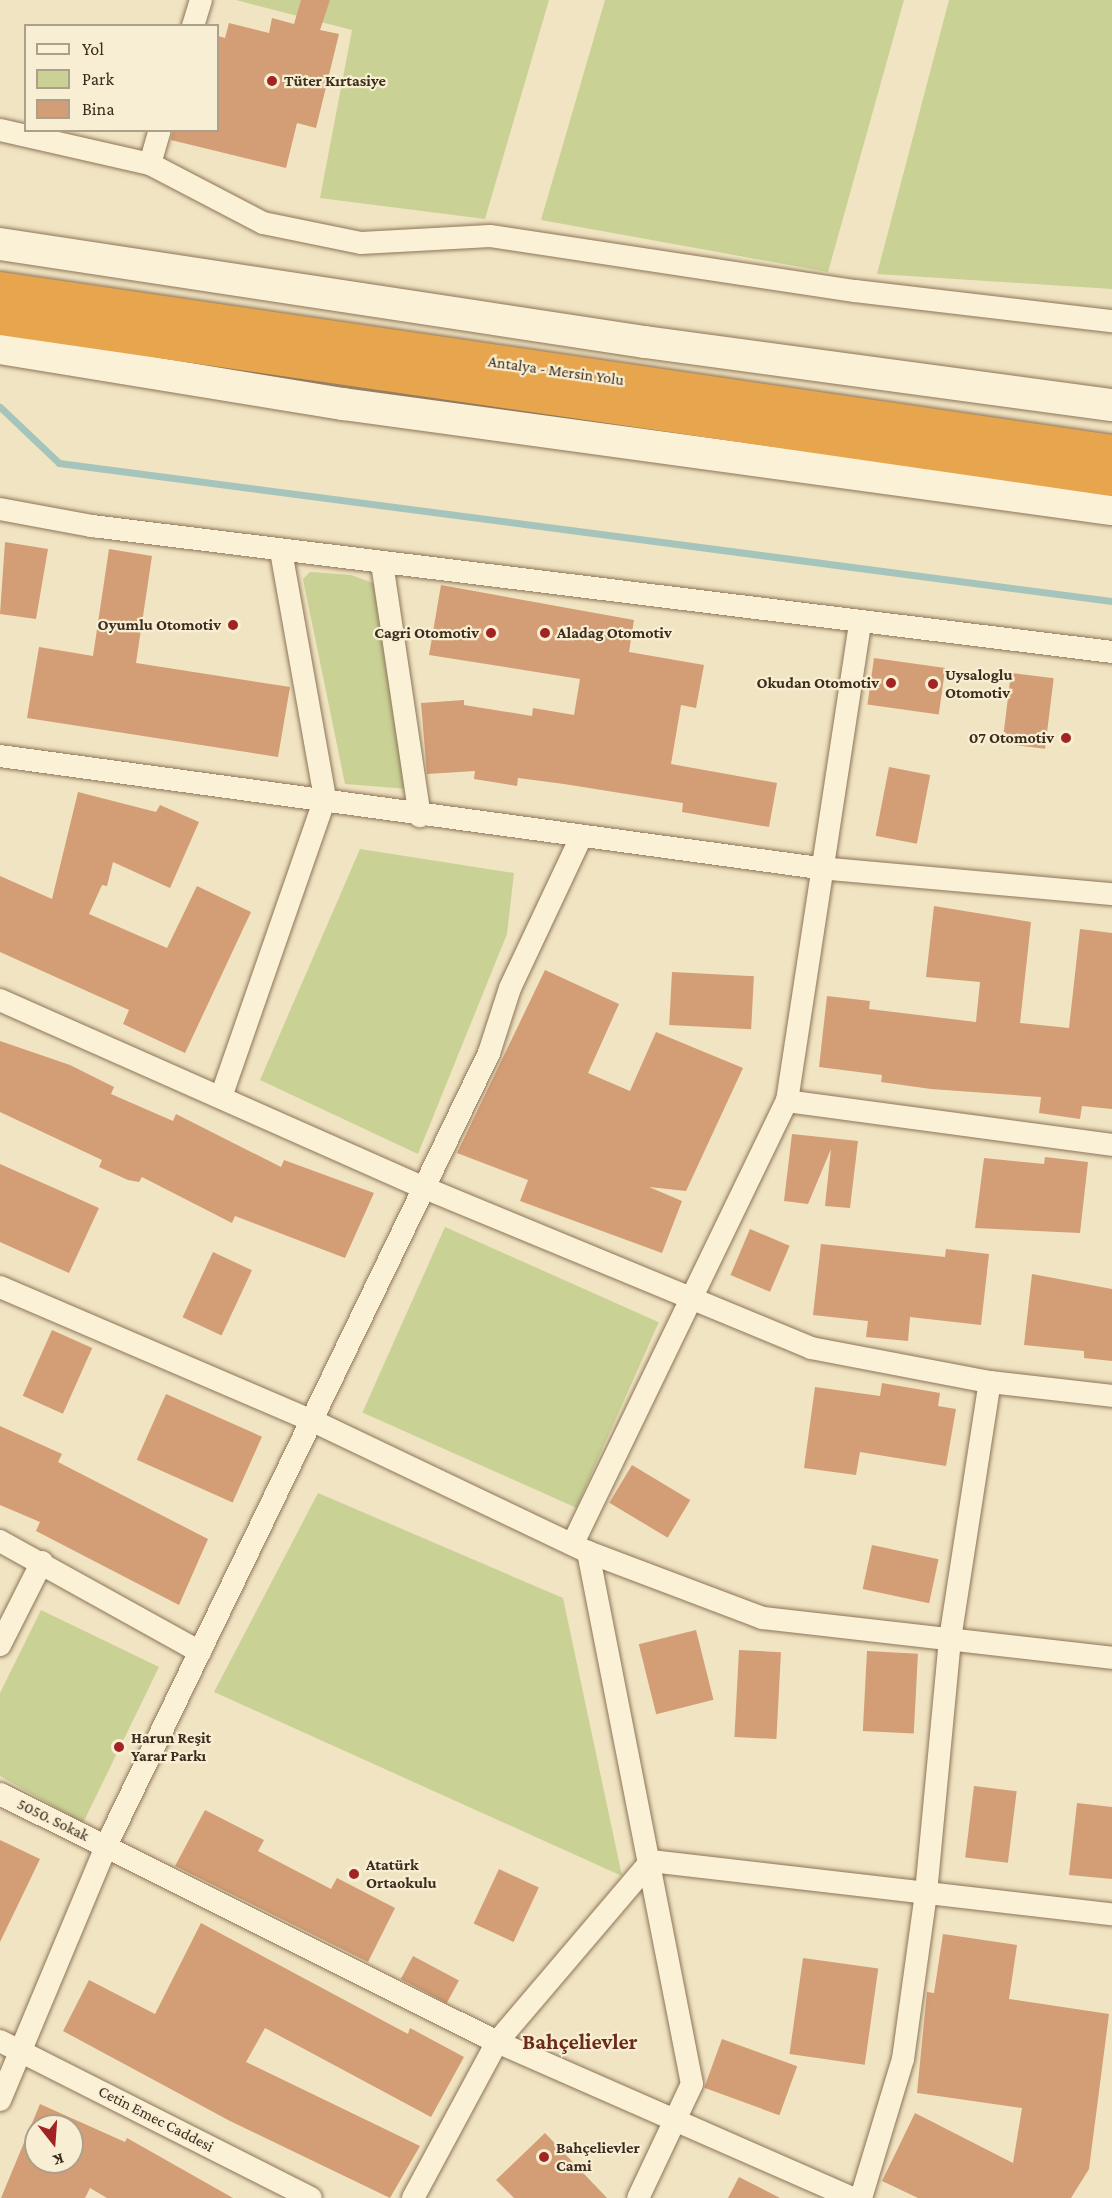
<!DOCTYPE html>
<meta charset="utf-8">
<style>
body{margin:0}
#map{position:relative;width:1112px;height:2198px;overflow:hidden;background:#f1e4c2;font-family:"Crimson Pro",serif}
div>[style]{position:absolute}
.green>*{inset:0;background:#c9d195;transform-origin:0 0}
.stream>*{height:7px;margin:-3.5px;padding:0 3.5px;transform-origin:3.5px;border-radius:3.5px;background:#a5c4bb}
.building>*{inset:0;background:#d39d75;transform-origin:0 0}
.roads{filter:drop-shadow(0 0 2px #8d7558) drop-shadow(0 0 2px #8d7558)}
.street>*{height:22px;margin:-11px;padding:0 11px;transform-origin:11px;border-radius:11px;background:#fbf1d7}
.secondary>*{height:32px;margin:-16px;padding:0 16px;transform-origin:16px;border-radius:16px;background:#fbf1d7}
.highway>*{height:33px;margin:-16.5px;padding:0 16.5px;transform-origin:16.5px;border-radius:16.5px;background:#e7a54d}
.dots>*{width:16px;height:16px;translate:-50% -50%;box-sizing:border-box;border:3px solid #f8eed3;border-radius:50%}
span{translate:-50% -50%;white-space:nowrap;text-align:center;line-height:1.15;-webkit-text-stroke:4.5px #f8eed3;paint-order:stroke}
.poi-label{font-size:16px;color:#3c2c1d;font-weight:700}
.left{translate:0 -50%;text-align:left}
.right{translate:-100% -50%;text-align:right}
.street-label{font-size:16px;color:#3c2c1d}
.district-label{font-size:22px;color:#6c2b19;font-weight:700}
.legend{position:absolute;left:24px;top:24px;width:195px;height:108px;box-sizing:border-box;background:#f8eed3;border:2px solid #ada08a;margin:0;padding:8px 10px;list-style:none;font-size:18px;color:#3c2c1d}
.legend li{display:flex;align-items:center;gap:12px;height:30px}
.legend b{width:30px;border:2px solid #ada08a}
.north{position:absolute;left:24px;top:2114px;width:60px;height:60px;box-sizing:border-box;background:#f8eed3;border:2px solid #ada08a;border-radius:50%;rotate:163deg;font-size:16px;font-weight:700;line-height:24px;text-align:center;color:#3c2c1d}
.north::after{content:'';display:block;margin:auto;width:21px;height:27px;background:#a12423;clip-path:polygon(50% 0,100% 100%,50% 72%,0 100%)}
</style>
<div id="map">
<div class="green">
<div style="clip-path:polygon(236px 0,549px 0,485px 219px,320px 198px,352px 30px)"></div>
<div style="clip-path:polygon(605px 0,904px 0,828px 272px,541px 220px)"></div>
<div style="clip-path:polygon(949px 0,1112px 0,1112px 289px,877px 274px)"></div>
<div style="clip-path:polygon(310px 572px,351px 575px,373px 583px,382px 594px,420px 790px,345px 784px,303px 579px)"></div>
<div style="clip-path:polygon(360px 849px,514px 873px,507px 934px,418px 1154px,260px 1080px)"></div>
<div style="left:445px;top:1227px;width:234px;height:203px;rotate:24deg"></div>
<div style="clip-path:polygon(318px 1493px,563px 1598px,622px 1876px,214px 1692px)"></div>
<div style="clip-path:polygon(41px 1610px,159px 1667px,83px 1823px,0 1776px,0 1693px)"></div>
</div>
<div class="stream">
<div style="left:0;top:407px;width:81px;rotate:43.5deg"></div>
<div style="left:59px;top:463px;width:1062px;rotate:7.47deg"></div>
</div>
<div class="building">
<div style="clip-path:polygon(301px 0,330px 0,320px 30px,339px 34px,316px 128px,297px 123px,286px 168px,171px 140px,173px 130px,218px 130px,218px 36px,225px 38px,229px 23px,269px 33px,272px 18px,294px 24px)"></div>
<div style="clip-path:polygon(5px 542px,48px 549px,36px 619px,0 614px)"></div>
<div style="clip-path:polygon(109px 549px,152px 556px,136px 663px,290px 687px,278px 757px,27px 718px,39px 647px,93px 656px)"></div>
<div style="clip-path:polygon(441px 585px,634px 620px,629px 652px,704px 665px,696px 708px,681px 705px,671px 764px,777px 783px,769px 827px,682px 812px,683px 803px,564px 784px,518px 778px,517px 786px,474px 779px,475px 771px,427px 774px,421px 703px,464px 700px,464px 705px,532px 716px,533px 708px,574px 715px,580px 679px,429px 655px)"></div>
<div style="left:874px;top:658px;width:72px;height:47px;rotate:8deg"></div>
<div style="left:1011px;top:673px;width:43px;height:71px;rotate:7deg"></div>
<div style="left:889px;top:767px;width:42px;height:70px;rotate:11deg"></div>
<div style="clip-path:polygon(78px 792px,156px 812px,160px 805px,199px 822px,170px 888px,113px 862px,107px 886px,102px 885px,89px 914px,167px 948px,197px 886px,251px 912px,185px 1053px,123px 1024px,129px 1010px,0 952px,0 876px,52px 899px)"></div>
<div style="clip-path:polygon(934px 906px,1031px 922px,1020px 1023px,1069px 1028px,1080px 929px,1112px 933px,1112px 1109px,1082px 1106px,1080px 1119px,1039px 1113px,1041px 1097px,931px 1089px,881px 1082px,882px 1075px,819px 1067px,827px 996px,870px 1001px,869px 1009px,976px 1022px,980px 982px,926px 977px)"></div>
<div style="clip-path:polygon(545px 970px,619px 1004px,588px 1073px,630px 1091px,656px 1032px,743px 1068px,686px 1191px,649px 1187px,682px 1201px,662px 1253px,520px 1201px,528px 1180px,457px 1153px)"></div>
<div style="left:672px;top:972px;width:82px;height:53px;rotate:3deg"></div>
<div style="clip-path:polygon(0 1041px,70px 1065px,114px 1087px,111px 1094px,173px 1121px,176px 1114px,281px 1167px,284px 1160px,374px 1193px,345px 1258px,235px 1216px,232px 1223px,142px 1177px,139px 1182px,128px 1180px,99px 1167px,102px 1160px,0 1112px)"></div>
<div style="clip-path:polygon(792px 1134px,858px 1141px,850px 1208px,825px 1206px,831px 1149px,808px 1204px,784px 1201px)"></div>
<div style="clip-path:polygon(1045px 1157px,1088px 1162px,1080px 1233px,975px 1228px,984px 1158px,1044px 1164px)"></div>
<div style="clip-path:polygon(0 1164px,99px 1208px,69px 1273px,0 1242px)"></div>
<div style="left:750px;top:1229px;width:43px;height:50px;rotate:23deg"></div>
<div style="clip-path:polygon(821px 1244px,945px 1257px,946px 1249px,989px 1254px,981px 1325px,910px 1317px,908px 1341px,866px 1337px,868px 1321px,813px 1315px)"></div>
<div style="left:213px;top:1252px;width:43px;height:72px;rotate:25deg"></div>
<div style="clip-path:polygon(1032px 1274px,1112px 1289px,1112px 1361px,1084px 1358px,1084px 1351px,1024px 1345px)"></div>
<div style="left:52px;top:1330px;width:44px;height:72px;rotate:24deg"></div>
<div style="clip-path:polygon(882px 1383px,940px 1393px,938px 1406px,956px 1409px,946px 1466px,860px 1452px,856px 1475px,804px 1468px,815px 1387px,880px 1396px)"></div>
<div style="left:166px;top:1394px;width:105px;height:72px;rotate:24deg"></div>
<div style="clip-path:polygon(0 1426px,62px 1454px,58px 1462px,208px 1539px,179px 1605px,36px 1531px,40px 1522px,0 1505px)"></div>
<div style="left:632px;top:1465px;width:68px;height:44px;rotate:31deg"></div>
<div style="left:872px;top:1545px;width:68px;height:45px;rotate:12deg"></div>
<div style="left:696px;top:1630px;width:72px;height:59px;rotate:76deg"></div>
<div style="left:739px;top:1650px;width:42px;height:87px;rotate:3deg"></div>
<div style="left:867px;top:1651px;width:51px;height:80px;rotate:3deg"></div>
<div style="left:974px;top:1786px;width:43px;height:72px;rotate:7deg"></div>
<div style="clip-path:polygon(1077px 1803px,1112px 1807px,1112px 1879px,1069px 1875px)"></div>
<div style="clip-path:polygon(205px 1810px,264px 1840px,258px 1851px,331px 1889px,337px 1878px,395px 1908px,368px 1962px,175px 1866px)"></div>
<div style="clip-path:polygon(0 1840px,40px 1859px,0 1942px)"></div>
<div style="left:499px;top:1869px;width:44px;height:60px;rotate:25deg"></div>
<div style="clip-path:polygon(201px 1923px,408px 2034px,410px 2028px,464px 2057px,431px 2117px,265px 2028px,246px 2062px,420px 2146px,390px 2198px,230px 2121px,63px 2031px,89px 1980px,155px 2014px)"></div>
<div style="clip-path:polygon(943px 1934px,1017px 1945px,1009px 1999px,1109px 2014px,1089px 2169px,1071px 2198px,918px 2198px,882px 2181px,915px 2113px,1013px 2163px,1022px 2108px,917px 2093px,927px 1992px,934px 1993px)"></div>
<div style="left:413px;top:1956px;width:52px;height:26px;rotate:28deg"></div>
<div style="left:803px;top:1958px;width:76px;height:97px;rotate:8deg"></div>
<div style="left:722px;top:2039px;width:80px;height:52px;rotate:20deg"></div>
<div style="clip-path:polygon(evenodd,40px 2104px,125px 2142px,127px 2138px,233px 2198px,107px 2198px,90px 2188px,85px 2198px,1px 2198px,40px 2104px,36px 2126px,72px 2126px,72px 2162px,36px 2162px,36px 2126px)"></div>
<div style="clip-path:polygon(545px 2133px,607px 2198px,514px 2198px,496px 2180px)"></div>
<div style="clip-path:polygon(739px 2177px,780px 2198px,728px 2198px)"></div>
</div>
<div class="roads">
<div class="street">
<div style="left:193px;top:26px;width:27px;rotate:-73deg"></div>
<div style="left:0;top:130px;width:154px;rotate:12.8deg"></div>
<div style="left:150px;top:164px;width:127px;rotate:27.6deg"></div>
<div style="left:263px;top:223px;width:100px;rotate:11.5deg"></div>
<div style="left:361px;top:243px;width:129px;rotate:-3.1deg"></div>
<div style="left:490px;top:236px;width:369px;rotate:8.6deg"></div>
<div style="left:855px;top:291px;width:259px;rotate:6.7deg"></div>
<div style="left:150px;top:164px;width:35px;rotate:-74deg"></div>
<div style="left:0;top:509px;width:94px;rotate:10.5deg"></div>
<div style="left:92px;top:526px;width:1028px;rotate:7.04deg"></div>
<div style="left:382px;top:563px;width:256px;rotate:81.5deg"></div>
<div style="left:0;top:756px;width:827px;rotate:7.79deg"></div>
<div style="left:819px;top:868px;width:294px;rotate:5.1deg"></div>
<div style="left:0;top:1000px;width:465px;rotate:23.9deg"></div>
<div style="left:425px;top:1188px;width:418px;rotate:22.5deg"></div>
<div style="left:811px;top:1348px;width:182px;rotate:10.8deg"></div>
<div style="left:990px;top:1382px;width:123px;rotate:6.5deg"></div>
<div style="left:221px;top:1097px;width:317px;rotate:-70.8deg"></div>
<div style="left:325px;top:798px;width:252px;rotate:-100.1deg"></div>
<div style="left:787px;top:1101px;width:328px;rotate:7.7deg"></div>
<div style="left:0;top:1287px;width:338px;rotate:23.2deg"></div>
<div style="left:311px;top:1420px;width:307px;rotate:25.5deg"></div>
<div style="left:588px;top:1552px;width:187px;rotate:20.7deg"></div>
<div style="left:763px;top:1618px;width:351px;rotate:6.5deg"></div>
<div style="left:0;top:1541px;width:229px;rotate:29deg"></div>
<div style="left:574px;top:1541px;width:489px;rotate:-64.2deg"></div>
<div style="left:787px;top:1101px;width:484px;rotate:-81.3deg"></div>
<div style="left:588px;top:1552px;width:542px;rotate:78.94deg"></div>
<div style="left:692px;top:2084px;width:126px;rotate:115.3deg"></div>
<div style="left:0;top:1645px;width:93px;rotate:-63.2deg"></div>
<div style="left:0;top:1794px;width:555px;rotate:26.52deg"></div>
<div style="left:497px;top:2042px;width:388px;rotate:23.7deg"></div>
<div style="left:0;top:2041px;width:348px;rotate:26.8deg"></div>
<div style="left:0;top:2100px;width:275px;rotate:-67.3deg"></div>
<div style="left:106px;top:1846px;width:881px;rotate:-64.22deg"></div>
<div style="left:489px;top:1053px;width:68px;rotate:-72.1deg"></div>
<div style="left:510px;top:988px;width:167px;rotate:-64.8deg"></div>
<div style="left:413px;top:2198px;width:177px;rotate:-61.7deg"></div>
<div style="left:497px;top:2042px;width:238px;rotate:-49.6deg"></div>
<div style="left:651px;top:1861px;width:464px;rotate:6.6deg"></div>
<div style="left:861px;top:2198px;width:145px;rotate:-73.2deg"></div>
<div style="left:903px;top:2059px;width:168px;rotate:-82.1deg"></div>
<div style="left:926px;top:1893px;width:255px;rotate:-84.6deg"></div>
<div style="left:950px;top:1639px;width:260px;rotate:-81.2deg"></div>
</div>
<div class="secondary">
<div style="left:0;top:244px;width:652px;rotate:8.64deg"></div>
<div style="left:645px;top:342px;width:471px;rotate:7.7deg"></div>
<div style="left:0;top:348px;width:348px;rotate:9.3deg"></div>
<div style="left:343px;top:404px;width:776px;rotate:7.78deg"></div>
</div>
<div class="highway">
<div style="left:0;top:288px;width:1124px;rotate:8.34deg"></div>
<div style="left:0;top:318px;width:1124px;rotate:8.24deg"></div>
</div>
</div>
<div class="dots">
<div style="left:272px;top:81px;background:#a12423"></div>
<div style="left:233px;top:625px;background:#a12423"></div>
<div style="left:491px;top:633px;background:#a12423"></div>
<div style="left:545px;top:633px;background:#a12423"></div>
<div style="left:891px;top:683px;background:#a12423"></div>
<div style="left:933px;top:684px;background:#a12423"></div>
<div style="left:1066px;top:738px;background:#a12423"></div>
<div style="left:119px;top:1747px;background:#a12423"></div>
<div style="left:354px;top:1874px;background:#a12423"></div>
<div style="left:544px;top:2157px;background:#a12423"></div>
</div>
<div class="poi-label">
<span class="left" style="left:284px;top:81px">Tüter Kırtasiye</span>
<span class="right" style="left:221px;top:625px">Oyumlu Otomotiv</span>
<span class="right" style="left:479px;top:633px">Cagri Otomotiv</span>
<span class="left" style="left:557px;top:633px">Aladag Otomotiv</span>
<span class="left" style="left:945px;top:684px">Uysaloglu<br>Otomotiv</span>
<span class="right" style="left:879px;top:683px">Okudan Otomotiv</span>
<span class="right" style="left:1054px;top:738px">07 Otomotiv</span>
<span class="left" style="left:131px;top:1747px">Harun Reşit<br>Yarar Parkı</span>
<span class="left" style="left:366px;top:1874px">Atatürk<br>Ortaokulu</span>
<span class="left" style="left:556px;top:2157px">Bahçelievler<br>Cami</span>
</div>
<div class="street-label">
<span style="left:556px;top:371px;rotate:8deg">Antalya - Mersin Yolu</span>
<span style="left:53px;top:1820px;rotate:26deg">5050. Sokak</span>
<span style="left:156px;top:2119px;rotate:27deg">Cetin Emec Caddesi</span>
</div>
<div class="district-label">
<span style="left:580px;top:2042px">Bahçelievler</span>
</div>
<ul class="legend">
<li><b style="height:8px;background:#fbf1d7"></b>Yol</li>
<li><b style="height:16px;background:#c9d195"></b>Park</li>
<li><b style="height:16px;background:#d39d75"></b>Bina</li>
</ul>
<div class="north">K</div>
</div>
